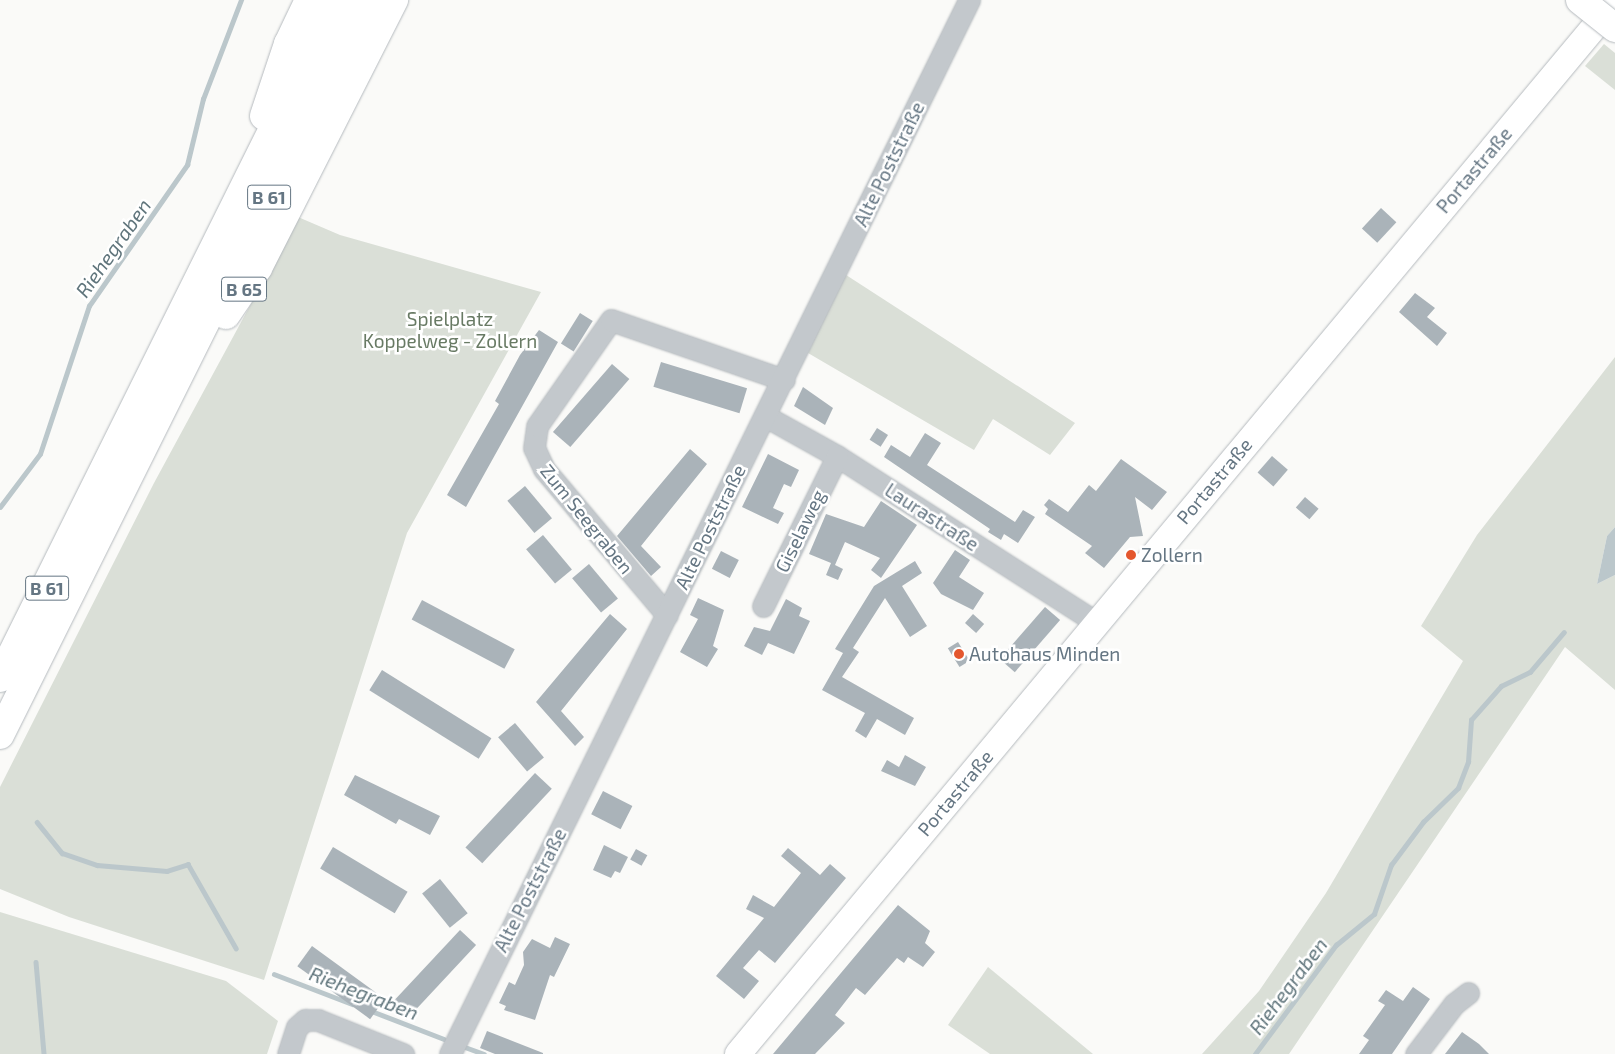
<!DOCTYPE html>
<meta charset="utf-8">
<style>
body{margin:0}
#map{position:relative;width:1615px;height:1054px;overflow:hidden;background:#fafaf8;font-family:"Exo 2",sans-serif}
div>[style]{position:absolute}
.green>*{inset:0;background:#dadfd7}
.water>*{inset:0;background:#bbc7cb}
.stream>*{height:4.5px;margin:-2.25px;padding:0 2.25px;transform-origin:2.25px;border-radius:2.25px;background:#bbc7cb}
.building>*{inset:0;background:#aab3b9;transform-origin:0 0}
.roads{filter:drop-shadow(0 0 1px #b5babe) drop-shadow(0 0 1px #b5babe)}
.minor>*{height:21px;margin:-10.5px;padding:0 10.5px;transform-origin:10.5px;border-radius:10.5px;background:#c3c8cc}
.major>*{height:26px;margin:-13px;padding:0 13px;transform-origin:13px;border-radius:13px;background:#fff}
.highway>*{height:28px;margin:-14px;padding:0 14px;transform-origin:14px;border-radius:14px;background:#fff}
.bridges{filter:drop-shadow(0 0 1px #b4b9bd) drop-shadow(0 0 1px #b4b9bd)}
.highway-bridge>*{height:28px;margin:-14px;padding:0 14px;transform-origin:14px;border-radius:14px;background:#fff}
.dots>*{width:14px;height:14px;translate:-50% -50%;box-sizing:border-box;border:2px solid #fff;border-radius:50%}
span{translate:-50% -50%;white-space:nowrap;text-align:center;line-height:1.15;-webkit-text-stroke:5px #fff;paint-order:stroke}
.shield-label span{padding:1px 4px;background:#fff;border:1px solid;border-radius:4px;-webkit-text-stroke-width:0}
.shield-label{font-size:18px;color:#657683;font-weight:700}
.street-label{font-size:19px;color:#657683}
.park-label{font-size:19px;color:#687a64}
.poi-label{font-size:19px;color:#657683}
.left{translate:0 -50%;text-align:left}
.water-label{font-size:20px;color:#60757c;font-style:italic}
</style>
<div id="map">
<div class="green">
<div style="clip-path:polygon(1604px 44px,1615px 53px,1615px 90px,1585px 66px)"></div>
<div style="clip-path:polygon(298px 217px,340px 235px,541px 292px,407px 533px,264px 980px,69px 917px,0 889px,0 787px,154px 483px)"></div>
<div style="clip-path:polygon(843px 273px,1075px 423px,1050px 455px,993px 419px,974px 450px,808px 353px)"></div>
<div style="clip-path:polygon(1615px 357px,1615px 527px,1607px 536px,1597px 584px,1615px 575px,1615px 690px,1565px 647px,1289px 1054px,1202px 1054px,1259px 991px,1326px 893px,1463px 661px,1421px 626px,1477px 535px)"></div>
<div style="clip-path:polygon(0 912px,226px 981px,278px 1021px,267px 1054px,0 1054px)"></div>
<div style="clip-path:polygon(988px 967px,1093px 1054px,990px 1054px,948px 1025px)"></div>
</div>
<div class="water">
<div style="clip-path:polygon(1615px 527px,1615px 575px,1597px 584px,1607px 536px)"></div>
</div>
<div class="stream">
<div style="left:0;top:507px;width:66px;rotate:-53deg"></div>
<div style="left:40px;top:454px;width:156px;rotate:-71.7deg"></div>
<div style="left:89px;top:306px;width:172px;rotate:-55.2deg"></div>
<div style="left:187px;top:165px;width:68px;rotate:-76.4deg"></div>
<div style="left:203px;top:99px;width:106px;rotate:-69deg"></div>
<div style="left:37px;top:822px;width:40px;rotate:51deg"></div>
<div style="left:62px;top:853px;width:37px;rotate:19deg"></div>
<div style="left:97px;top:865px;width:70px;rotate:4.9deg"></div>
<div style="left:167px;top:871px;width:22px;rotate:-18deg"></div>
<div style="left:188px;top:864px;width:97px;rotate:60.3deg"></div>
<div style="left:36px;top:962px;width:92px;rotate:85deg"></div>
<div style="left:274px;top:974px;width:84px;rotate:21deg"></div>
<div style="left:369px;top:1010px;width:80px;rotate:21.1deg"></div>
<div style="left:465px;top:1047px;width:20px;rotate:20deg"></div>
<div style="left:1255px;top:1054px;width:136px;rotate:-53.4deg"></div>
<div style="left:1336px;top:945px;width:49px;rotate:-39.2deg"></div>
<div style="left:1374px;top:914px;width:52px;rotate:-70.9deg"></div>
<div style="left:1391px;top:865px;width:54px;rotate:-53.3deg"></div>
<div style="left:1423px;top:822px;width:49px;rotate:-44.2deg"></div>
<div style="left:1458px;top:788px;width:28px;rotate:-69deg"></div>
<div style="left:1468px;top:762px;width:42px;rotate:-85.9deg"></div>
<div style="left:1471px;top:720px;width:45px;rotate:-48.6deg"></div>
<div style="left:1501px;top:686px;width:32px;rotate:-26deg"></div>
<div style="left:1530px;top:672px;width:52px;rotate:-49.6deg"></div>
</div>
<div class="building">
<div style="left:1381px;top:208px;width:21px;height:28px;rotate:43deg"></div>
<div style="clip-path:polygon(1415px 293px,1435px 308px,1427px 317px,1447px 333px,1437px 346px,1399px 312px)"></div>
<div style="left:580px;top:313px;width:15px;height:36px;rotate:32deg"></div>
<div style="clip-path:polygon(539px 330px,558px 342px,466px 507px,447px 495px,499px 404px,495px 401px,520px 355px)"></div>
<div style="left:661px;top:362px;width:90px;height:26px;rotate:17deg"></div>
<div style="left:612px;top:364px;width:23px;height:90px;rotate:41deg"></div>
<div style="clip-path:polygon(803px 387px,833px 408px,825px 425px,794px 406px)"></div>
<div style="left:877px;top:428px;width:13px;height:14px;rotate:32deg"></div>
<div style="clip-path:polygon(925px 433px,941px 443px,927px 465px,1015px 522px,1023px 510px,1035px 517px,1018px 543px,1004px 534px,1001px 540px,988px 532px,990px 529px,884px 457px,891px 445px,910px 457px)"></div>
<div style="clip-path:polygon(690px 449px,707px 464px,641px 546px,661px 567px,651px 576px,617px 536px)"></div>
<div style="clip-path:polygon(768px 454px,799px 470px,791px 487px,784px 484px,773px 508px,784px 513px,778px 524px,742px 507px)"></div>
<div style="left:1272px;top:456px;width:21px;height:22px;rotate:41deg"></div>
<div style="clip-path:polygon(1121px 459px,1167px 492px,1152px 510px,1135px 497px,1143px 536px,1130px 537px,1104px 568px,1085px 553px,1092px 546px,1045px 514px,1048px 509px,1044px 505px,1049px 499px,1068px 512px,1089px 485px,1096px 491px)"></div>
<div style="left:525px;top:486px;width:42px;height:23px;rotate:50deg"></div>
<div style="left:1305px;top:497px;width:18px;height:14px;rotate:41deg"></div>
<div style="clip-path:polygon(881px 501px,917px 525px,881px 578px,871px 570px,880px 558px,845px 542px,835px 565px,843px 569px,838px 580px,826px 575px,831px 563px,809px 554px,826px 514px,864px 527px)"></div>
<div style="left:543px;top:535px;width:45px;height:22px;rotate:50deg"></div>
<div style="clip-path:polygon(955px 550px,970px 560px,959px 577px,984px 593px,973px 610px,941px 594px,933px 583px)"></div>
<div style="left:721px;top:551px;width:20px;height:20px;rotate:27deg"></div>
<div style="clip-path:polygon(915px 561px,922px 573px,902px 586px,927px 626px,910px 637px,885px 598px,853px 648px,859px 652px,842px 677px,914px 718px,905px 735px,877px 719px,866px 738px,855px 731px,865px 713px,822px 690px,843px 653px,835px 649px,874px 586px)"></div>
<div style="left:589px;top:564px;width:45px;height:22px;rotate:50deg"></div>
<div style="clip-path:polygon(698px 598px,724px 610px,713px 646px,718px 649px,707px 667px,680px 652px,698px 619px,690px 615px)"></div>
<div style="clip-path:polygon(786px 599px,802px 608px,799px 616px,810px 621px,794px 654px,768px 643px,762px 655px,744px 646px,754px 627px,770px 631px)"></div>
<div style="left:422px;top:600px;width:105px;height:22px;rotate:28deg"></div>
<div style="left:1045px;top:607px;width:20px;height:69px;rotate:41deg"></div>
<div style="clip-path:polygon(610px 614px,627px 629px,561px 711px,584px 737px,575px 746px,536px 702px)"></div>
<div style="left:973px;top:614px;width:15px;height:12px;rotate:42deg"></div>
<div style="left:958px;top:642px;width:22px;height:12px;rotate:58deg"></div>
<div style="left:382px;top:670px;width:129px;height:24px;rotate:32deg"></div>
<div style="left:515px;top:723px;width:45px;height:22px;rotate:50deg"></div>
<div style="clip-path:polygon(905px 755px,926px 767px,915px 786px,881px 771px,887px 760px,899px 767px)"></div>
<div style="left:535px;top:773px;width:23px;height:102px;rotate:43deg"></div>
<div style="clip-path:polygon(355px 775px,440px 816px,430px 835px,399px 819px,396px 824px,344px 795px)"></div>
<div style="left:603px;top:791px;width:33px;height:26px;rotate:27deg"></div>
<div style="clip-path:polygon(604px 845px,628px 857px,620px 873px,615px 871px,611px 878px,593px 870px)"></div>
<div style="left:333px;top:847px;width:87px;height:25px;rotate:31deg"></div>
<div style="clip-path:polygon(788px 848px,820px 875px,830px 864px,846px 878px,775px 963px,759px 950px,743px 968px,759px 981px,744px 999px,716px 976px,764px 918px,746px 909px,753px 895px,774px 907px,801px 873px,781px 856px)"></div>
<div style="left:636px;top:849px;width:13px;height:12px;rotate:29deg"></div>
<div style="left:440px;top:879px;width:44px;height:23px;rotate:51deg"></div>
<div style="clip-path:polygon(898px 905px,930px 931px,925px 943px,935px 952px,923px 967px,908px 957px,904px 963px,897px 958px,865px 995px,856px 988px,835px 1015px,845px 1023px,815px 1054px,773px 1054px)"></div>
<div style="left:460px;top:930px;width:22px;height:102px;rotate:43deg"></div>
<div style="clip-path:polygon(555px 937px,570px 944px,554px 977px,550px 975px,535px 1020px,504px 1010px,506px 1006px,499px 1003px,509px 982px,515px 985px,524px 965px,523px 952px,532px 939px,550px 948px)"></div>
<div style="left:312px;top:946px;width:90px;height:25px;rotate:36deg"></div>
<div style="clip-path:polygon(1413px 987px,1430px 999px,1392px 1054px,1359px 1054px,1369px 1040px,1363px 1036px,1385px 1005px,1378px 1001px,1386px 990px,1403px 1001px)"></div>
<div style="clip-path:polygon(487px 1031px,543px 1053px,543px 1054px,495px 1054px,480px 1048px)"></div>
<div style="clip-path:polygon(1462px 1032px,1479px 1044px,1489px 1054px,1445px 1054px)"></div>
</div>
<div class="roads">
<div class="minor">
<div style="left:765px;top:416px;width:82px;rotate:29.1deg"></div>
<div style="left:837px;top:456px;width:308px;rotate:32.7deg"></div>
<div style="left:763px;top:606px;width:167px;rotate:-63.7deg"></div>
<div style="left:667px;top:615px;width:191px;rotate:-130.1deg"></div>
<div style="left:544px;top:469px;width:23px;rotate:-115deg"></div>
<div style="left:534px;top:448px;width:22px;rotate:-82deg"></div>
<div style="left:537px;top:426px;width:129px;rotate:-55.1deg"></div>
<div style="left:611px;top:320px;width:183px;rotate:19.1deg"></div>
<div style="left:288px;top:1054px;width:28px;rotate:-72deg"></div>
<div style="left:297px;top:1027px;width:11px;rotate:-41deg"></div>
<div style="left:305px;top:1020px;width:13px"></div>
<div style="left:318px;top:1020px;width:92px;rotate:21.8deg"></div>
<div style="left:450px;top:1054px;width:1175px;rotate:-63.78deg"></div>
<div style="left:1416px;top:1054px;width:63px;rotate:-52.8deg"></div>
<div style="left:1454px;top:1004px;width:18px;rotate:-38deg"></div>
</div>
<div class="major">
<div style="left:738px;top:1054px;width:1370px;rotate:-50.18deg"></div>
</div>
<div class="highway">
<div style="left:264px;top:116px;width:76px;rotate:-71.6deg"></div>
<div style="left:288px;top:44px;width:49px;rotate:-64.5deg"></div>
<div style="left:226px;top:315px;width:57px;rotate:-55.8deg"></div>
<div style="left:258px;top:268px;width:301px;rotate:-63.1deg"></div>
<div style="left:0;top:678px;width:757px;rotate:-63.57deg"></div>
<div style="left:0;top:735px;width:821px;rotate:-63.53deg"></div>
</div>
</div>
<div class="bridges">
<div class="highway-bridge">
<div style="left:1580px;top:0;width:45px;rotate:38.7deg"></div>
</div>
</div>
<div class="dots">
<div style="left:1131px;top:555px;background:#e4572e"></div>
<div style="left:959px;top:654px;background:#e4572e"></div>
</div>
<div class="shield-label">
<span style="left:269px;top:197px">B 61</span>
<span style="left:244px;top:289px">B 65</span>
<span style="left:47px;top:588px">B 61</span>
</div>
<div class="street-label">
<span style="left:889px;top:164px;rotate:-64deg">Alte Poststraße</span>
<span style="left:1474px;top:170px;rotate:-50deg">Portastraße</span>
<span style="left:1214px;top:481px;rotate:-50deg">Portastraße</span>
<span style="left:932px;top:517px;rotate:33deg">Laurastraße</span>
<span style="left:587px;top:519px;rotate:51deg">Zum Seegraben</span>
<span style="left:710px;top:527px;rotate:-64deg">Alte Poststraße</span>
<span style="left:800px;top:531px;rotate:-64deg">Giselaweg</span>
<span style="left:955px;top:793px;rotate:-50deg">Portastraße</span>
<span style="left:530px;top:890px;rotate:-63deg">Alte Poststraße</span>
</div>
<div class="park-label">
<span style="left:450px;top:330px">Spielplatz<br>Koppelweg - Zollern</span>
</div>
<div class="poi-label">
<span class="left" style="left:1141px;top:555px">Zollern</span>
<span class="left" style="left:969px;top:654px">Autohaus Minden</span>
</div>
<div class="water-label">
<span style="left:113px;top:248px;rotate:-55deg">Riehegraben</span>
<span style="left:1288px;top:986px;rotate:-53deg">Riehegraben</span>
<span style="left:364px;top:993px;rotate:21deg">Riehegraben</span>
</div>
</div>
